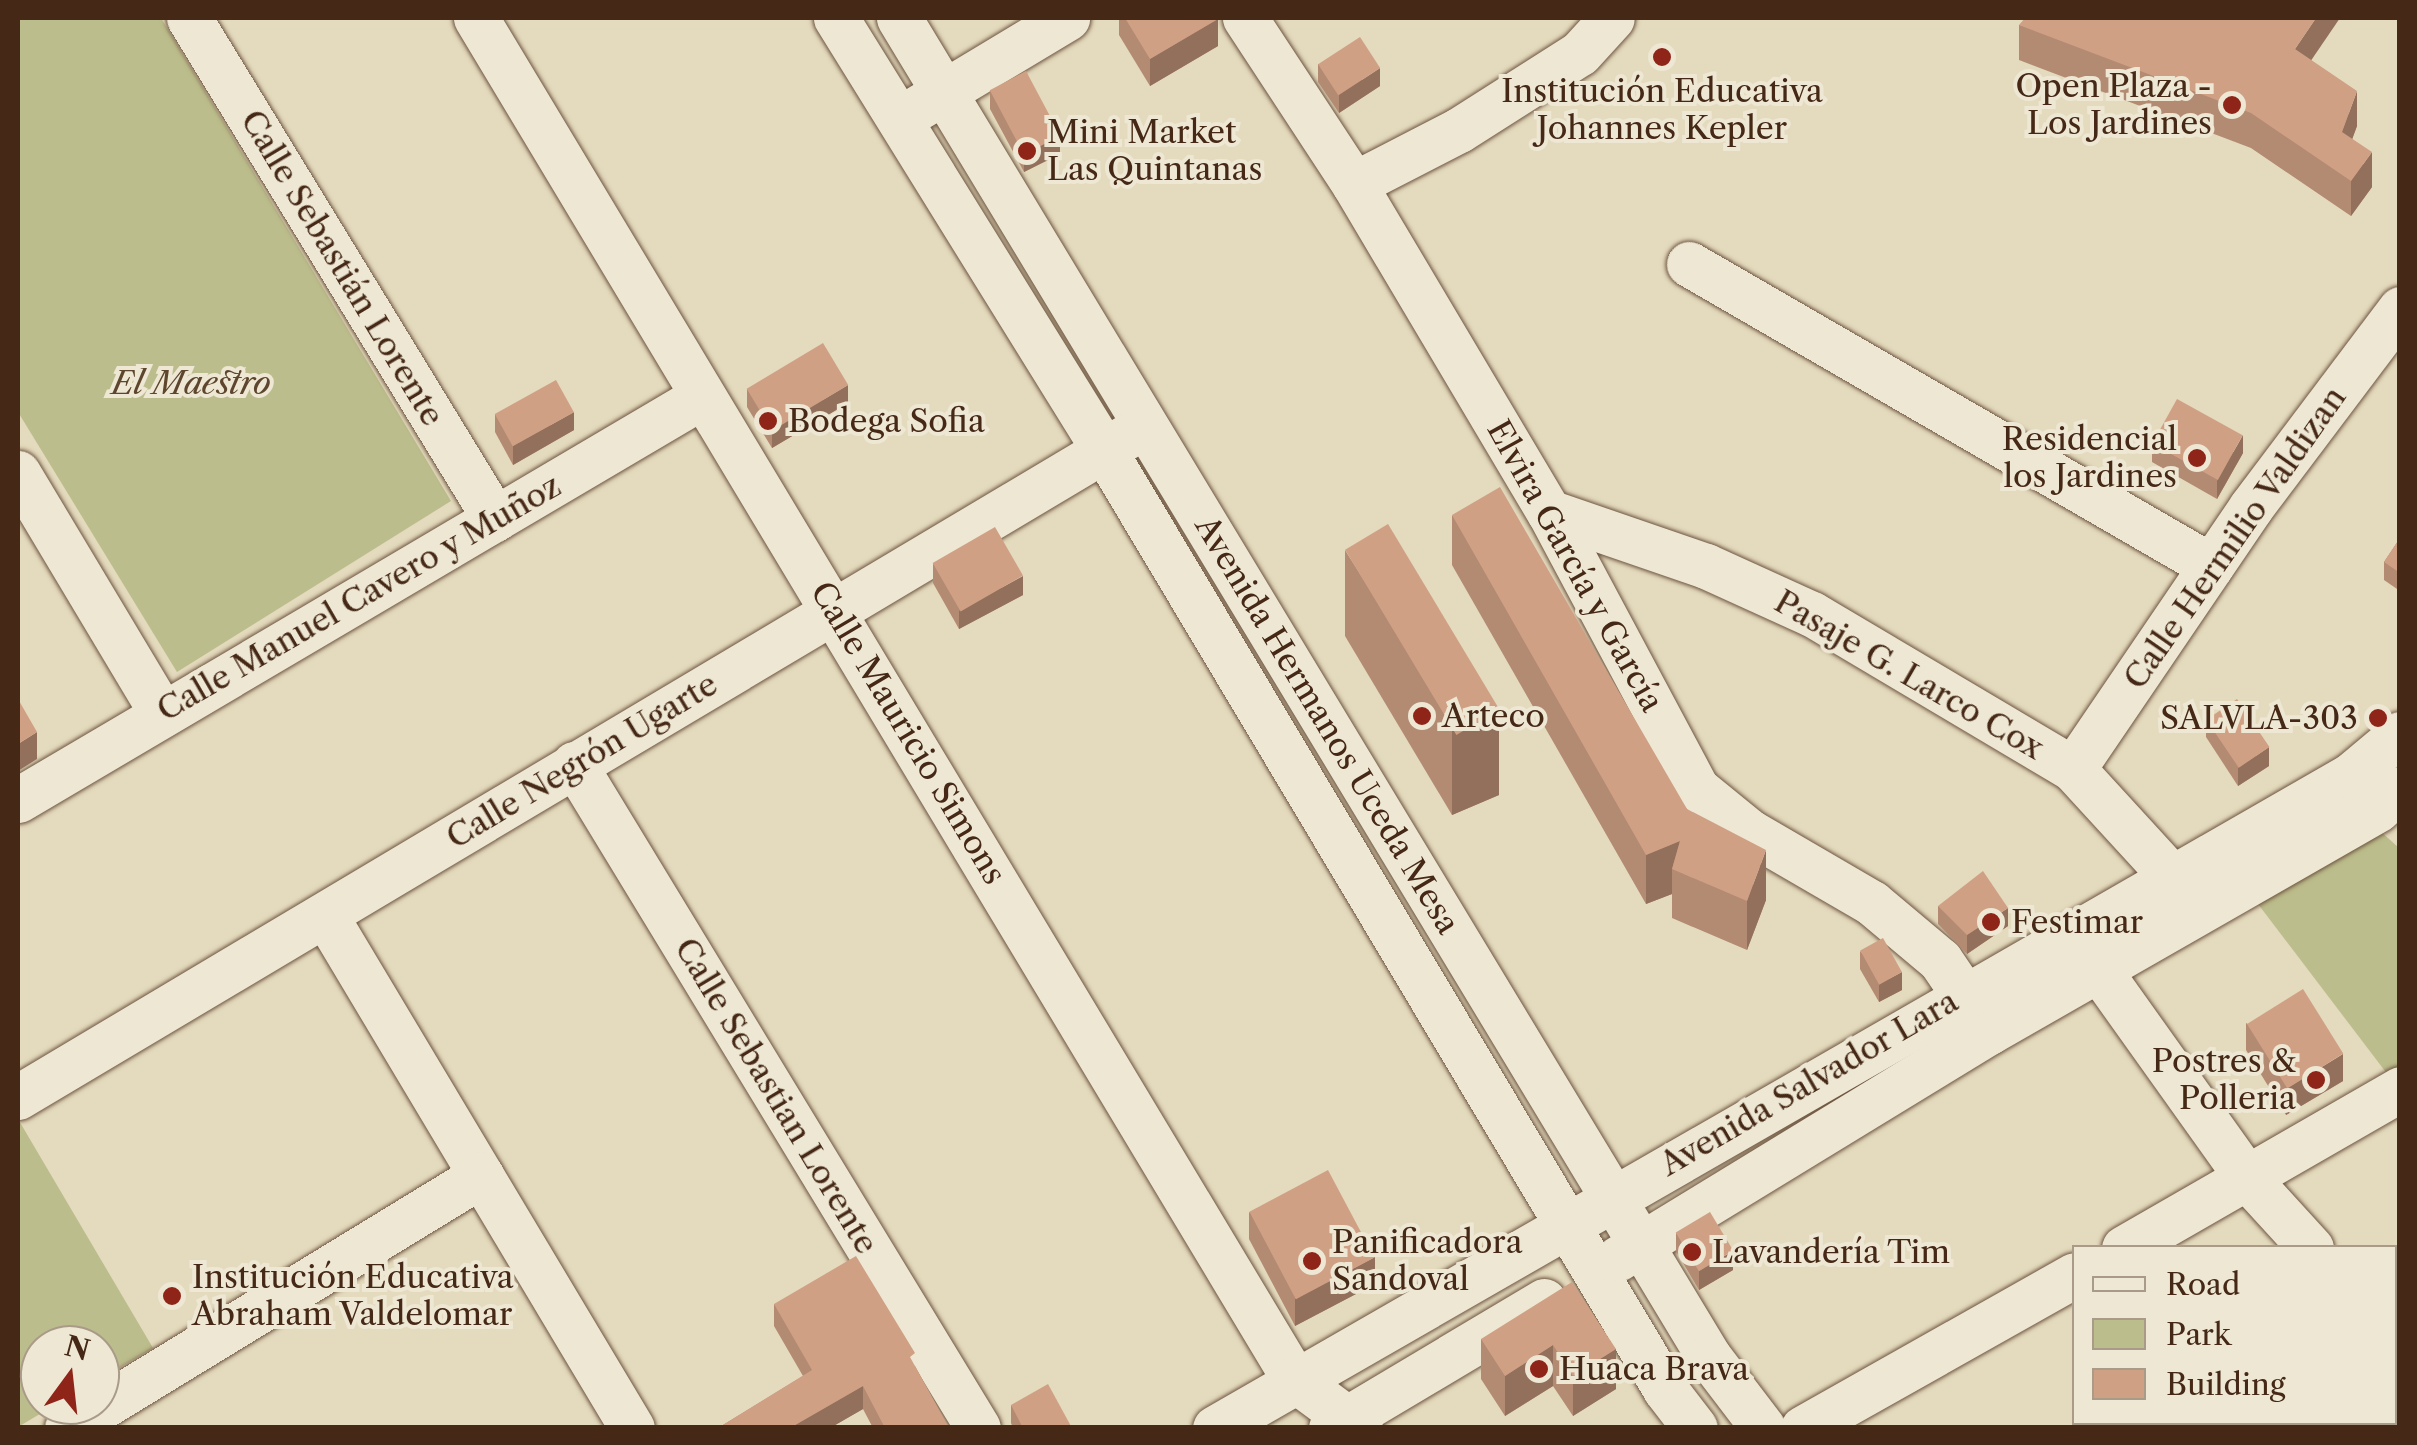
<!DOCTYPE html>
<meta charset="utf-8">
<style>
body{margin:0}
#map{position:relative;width:2417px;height:1445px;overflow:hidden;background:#e4dabd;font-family:"Libre Caslon Text",serif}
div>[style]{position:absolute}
.green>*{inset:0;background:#bcbd8c}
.roads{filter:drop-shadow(0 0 2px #6d543f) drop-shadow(0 0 2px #6d543f)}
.minor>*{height:45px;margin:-22.5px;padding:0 22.5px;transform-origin:22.5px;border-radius:22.5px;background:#ede7d4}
.wall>*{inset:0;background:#b38a72}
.shaded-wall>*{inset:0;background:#92705c}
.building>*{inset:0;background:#d0a084;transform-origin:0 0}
.dots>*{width:28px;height:28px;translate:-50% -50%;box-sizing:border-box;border:5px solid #ede7d4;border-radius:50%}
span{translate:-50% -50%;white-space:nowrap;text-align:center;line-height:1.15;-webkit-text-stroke:8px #ede7d4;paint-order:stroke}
.poi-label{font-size:32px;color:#452815}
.right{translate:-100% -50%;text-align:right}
.left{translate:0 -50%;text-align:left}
.street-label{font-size:32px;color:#452815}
.park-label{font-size:32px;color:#5d462d;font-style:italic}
.frame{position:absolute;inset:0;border:20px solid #452815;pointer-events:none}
.legend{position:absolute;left:2072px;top:1245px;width:325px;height:180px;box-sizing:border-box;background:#ede7d4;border:2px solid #aa9b88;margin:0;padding:12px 18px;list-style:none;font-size:30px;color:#452815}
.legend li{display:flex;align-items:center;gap:20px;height:50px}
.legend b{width:50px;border:2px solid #aa9b88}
.north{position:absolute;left:20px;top:1325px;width:100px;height:100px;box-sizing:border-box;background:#ede7d4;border:2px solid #aa9b88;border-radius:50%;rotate:15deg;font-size:28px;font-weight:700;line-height:40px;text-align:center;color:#452815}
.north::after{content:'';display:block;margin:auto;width:35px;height:45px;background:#8f2418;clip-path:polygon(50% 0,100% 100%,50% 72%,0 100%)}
</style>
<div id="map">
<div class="green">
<div style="clip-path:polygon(18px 18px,161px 18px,451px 501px,177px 672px,18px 412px)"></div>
<div style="clip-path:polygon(2378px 829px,2399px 848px,2399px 1068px,2388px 1075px,2258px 904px)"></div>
<div style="clip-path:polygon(18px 1119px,153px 1348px,100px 1379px,100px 1345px,40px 1345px,40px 1405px,55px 1405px,18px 1427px)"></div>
</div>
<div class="roads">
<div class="minor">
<div style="left:189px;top:18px;width:587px;rotate:58.58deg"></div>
<div style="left:476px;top:18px;width:1588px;rotate:58.99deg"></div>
<div style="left:1294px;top:1379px;width:82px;rotate:36.6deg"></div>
<div style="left:836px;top:18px;width:508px;rotate:58.19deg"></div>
<div style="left:1104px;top:450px;width:1094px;rotate:59.14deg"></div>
<div style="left:1665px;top:1389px;width:49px;rotate:52.4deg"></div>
<div style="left:899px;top:18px;width:1565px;rotate:58.83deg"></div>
<div style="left:1709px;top:1357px;width:89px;rotate:52.7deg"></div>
<div style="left:1245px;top:18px;width:199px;rotate:56.7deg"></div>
<div style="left:1354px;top:184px;width:382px;rotate:59.3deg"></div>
<div style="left:1549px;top:512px;width:314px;rotate:61.9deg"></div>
<div style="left:1697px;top:789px;width:68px;rotate:39.1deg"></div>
<div style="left:1750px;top:832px;width:141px;rotate:30.2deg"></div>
<div style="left:1872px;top:903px;width:89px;rotate:40deg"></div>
<div style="left:1940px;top:960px;width:87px;rotate:55.8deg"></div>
<div style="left:919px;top:107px;width:173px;rotate:-31deg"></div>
<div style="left:1354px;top:184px;width:118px;rotate:-27.2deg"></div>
<div style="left:1459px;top:130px;width:143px;rotate:-32.5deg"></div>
<div style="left:1580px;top:53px;width:47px;rotate:-47.6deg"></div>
<div style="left:1689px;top:264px;width:603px;rotate:30.05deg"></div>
<div style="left:18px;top:473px;width:281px;rotate:59.1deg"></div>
<div style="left:1549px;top:512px;width:166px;rotate:19deg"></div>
<div style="left:1706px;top:566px;width:116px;rotate:24.4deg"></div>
<div style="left:1812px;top:614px;width:304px;rotate:30.7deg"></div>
<div style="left:2073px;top:769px;width:147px;rotate:47.5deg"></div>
<div style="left:574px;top:764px;width:777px;rotate:58.68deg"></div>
<div style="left:2073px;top:769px;width:317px;rotate:-55.8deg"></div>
<div style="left:2251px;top:507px;width:248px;rotate:-53deg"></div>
<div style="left:18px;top:800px;width:793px;rotate:-30.54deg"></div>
<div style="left:327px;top:918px;width:594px;rotate:59.12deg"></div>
<div style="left:2101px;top:973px;width:252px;rotate:54.5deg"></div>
<div style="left:2247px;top:1178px;width:95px;rotate:47.6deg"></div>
<div style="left:18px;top:1097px;width:1296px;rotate:-30.78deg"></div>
<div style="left:2124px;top:1248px;width:319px;rotate:-29.9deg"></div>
<div style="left:1617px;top:1259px;width:436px;rotate:-31.4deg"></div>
<div style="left:1989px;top:1032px;width:448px;rotate:-29.8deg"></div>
<div style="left:2378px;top:809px;width:30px;rotate:-42deg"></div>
<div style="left:2394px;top:1329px;width:7px;rotate:34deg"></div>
<div style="left:67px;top:1428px;width:485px;rotate:-31.4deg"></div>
<div style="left:1215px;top:1428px;width:1310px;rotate:-29.89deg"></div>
<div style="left:2351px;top:775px;width:64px;rotate:-39.9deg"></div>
<div style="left:1331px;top:1428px;width:248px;rotate:-30.8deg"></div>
<div style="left:1803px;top:1428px;width:311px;rotate:-29.4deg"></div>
<div style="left:2261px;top:1428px;width:7px;rotate:-56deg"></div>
</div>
</div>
<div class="wall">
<div style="clip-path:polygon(1119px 18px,1217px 18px,1218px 46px,1150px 86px,1119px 35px)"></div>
<div style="clip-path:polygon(2019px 25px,2311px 60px,2357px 126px,2352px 139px,2372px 187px,2351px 216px,2251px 148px,2019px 60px)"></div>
<div style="clip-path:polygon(1318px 64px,1380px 86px,1339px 113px,1318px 82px)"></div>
<div style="clip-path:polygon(990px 90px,1060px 154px,1024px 172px,990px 109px)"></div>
<div style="clip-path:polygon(747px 389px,848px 403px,772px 448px,747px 407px)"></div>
<div style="clip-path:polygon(495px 414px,574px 430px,513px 465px,495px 432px)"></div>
<div style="clip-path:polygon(2152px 444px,2243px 453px,2217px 499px,2152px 462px)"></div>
<div style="clip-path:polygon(1452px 515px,1687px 809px,1766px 900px,1747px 950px,1672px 918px,1672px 894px,1646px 904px,1452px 565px)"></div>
<div style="clip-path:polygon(2400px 538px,2400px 591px,2384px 580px,2384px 562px)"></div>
<div style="clip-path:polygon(1345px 550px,1499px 795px,1452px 815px,1345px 636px)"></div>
<div style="clip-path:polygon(933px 564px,1023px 595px,959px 629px,933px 583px)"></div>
<div style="clip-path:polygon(2206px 719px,2269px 766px,2238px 786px,2206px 737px)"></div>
<div style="clip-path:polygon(1938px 906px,2008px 926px,1967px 954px,1938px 924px)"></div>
<div style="clip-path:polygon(1860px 951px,1902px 990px,1879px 1002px,1860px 969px)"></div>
<div style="clip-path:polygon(2246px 1023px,2343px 1081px,2286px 1115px,2246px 1050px)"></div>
<div style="clip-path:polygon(1249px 1212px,1375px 1284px,1295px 1326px,1249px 1239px)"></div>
<div style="clip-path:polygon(1676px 1233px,1733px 1270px,1699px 1290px,1676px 1251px)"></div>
<div style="clip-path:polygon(774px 1304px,915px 1366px,949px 1428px,873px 1428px,863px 1409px,830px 1428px,718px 1428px,803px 1376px,774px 1326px)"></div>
<div style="clip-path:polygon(1481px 1339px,1616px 1349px,1616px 1389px,1573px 1416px,1553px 1386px,1505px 1416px,1481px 1379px)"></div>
<div style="clip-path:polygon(1011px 1405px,1072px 1428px,1013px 1428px,1011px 1423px)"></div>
</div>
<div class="shaded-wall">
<div style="clip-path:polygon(2316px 18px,2340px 18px,2295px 84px,2295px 49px)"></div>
<div style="clip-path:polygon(1218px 19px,1218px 46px,1150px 86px,1150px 59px)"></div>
<div style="clip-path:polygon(1380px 68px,1380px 86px,1339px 113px,1339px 95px)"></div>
<div style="clip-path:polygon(2357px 91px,2357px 126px,2342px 167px,2342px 132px)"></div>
<div style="clip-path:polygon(1060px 136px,1060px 154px,1024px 172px,1024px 154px)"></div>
<div style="clip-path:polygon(2372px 152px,2372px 187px,2351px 216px,2351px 181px)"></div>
<div style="clip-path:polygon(848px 385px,848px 403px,772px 448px,772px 430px)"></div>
<div style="clip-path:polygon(574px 412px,574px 430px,513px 465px,513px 446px)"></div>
<div style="clip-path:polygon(2243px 435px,2243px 453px,2217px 499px,2217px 481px)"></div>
<div style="clip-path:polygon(1023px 576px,1023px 595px,959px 629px,959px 611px)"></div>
<div style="clip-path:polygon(1499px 709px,1499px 795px,1452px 815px,1452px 729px)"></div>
<div style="clip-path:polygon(37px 732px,37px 759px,18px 771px,18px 744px)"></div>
<div style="clip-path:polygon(2269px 747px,2269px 766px,2238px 786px,2238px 768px)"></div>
<div style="clip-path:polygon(1680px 841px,1672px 869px,1672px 894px,1646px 904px,1646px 855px)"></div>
<div style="clip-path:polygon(1766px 850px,1766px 900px,1747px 950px,1747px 901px)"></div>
<div style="clip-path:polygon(2008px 908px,2008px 926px,1967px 954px,1967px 935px)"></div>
<div style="clip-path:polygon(1902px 972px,1902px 990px,1879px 1002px,1879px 984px)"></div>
<div style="clip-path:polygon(2343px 1054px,2343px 1081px,2286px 1115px,2286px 1089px)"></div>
<div style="clip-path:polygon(1733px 1251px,1733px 1270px,1699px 1290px,1699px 1271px)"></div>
<div style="clip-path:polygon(1375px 1257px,1375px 1284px,1295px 1326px,1295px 1299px)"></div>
<div style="clip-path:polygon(1553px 1345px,1553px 1386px,1505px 1416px,1505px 1376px)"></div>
<div style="clip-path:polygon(1616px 1349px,1616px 1389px,1573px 1416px,1573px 1376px)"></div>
<div style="clip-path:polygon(863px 1386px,863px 1409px,830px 1428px,790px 1428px)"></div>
</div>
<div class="building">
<div style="clip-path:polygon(1125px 18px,1217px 18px,1218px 19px,1150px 59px)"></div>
<div style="clip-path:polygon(2025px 18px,2316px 18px,2295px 49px,2357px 91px,2342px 132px,2372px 152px,2351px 181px,2251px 113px,2019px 25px)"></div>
<div style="left:1360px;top:37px;width:37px;height:50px;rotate:57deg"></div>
<div style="left:1026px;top:71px;width:73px;height:41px;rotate:62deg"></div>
<div style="left:823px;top:343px;width:49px;height:89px;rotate:59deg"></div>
<div style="left:556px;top:380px;width:37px;height:70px;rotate:61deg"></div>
<div style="left:2177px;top:399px;width:75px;height:51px;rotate:29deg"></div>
<div style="clip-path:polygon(1500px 487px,1687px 809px,1766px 850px,1747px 901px,1672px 869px,1680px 841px,1646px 855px,1452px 515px)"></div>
<div style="left:1388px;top:524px;width:216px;height:50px;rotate:59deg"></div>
<div style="left:995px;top:527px;width:56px;height:72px;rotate:60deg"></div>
<div style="clip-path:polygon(2400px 538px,2400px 573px,2384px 562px)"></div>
<div style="clip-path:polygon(18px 699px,37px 732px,18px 744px)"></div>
<div style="left:2237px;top:699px;width:58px;height:37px;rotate:56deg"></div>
<div style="clip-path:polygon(1983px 871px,2008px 908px,1967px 935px,1938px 906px)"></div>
<div style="left:1883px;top:938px;width:39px;height:26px;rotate:61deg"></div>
<div style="left:2303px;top:989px;width:76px;height:66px;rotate:58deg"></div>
<div style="left:1328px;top:1170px;width:99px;height:89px;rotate:62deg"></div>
<div style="left:1710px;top:1212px;width:45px;height:40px;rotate:59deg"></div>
<div style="clip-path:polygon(856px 1256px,915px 1353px,910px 1357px,949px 1428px,885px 1428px,863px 1386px,790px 1428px,718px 1428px,812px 1370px,774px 1304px)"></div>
<div style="clip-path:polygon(1572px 1282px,1616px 1349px,1573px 1376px,1553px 1345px,1505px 1376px,1481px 1339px)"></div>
<div style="clip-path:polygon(1048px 1384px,1072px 1428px,1023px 1428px,1011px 1405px)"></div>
</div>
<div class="dots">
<div style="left:1662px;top:57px;background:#8f2418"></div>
<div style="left:2232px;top:105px;background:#8f2418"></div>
<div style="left:1027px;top:151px;background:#8f2418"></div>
<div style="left:768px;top:421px;background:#8f2418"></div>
<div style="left:2197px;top:458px;background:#8f2418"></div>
<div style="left:1422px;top:716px;background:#8f2418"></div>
<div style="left:2378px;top:718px;background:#8f2418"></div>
<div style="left:1991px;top:922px;background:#8f2418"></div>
<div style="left:2316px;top:1080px;background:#8f2418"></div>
<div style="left:1692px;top:1252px;background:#8f2418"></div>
<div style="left:1312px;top:1261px;background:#8f2418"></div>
<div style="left:172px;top:1296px;background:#8f2418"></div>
<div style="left:1539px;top:1369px;background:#8f2418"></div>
</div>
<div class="poi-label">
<span class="right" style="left:2212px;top:105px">Open Plaza -<br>Los Jardines</span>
<span style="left:1662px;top:110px">Institución Educativa<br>Johannes Kepler</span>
<span class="left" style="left:1047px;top:151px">Mini Market<br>Las Quintanas</span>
<span class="left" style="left:788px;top:421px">Bodega Sofia</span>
<span class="right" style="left:2177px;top:458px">Residencial<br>los Jardines</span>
<span class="left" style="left:1442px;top:716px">Arteco</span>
<span class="right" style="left:2358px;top:718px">SALVLA-303</span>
<span class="left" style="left:2011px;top:922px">Festimar</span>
<span class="right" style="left:2296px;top:1080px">Postres &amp;<br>Polleria</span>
<span class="left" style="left:1332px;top:1261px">Panificadora<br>Sandoval</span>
<span class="left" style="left:1712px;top:1252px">Lavandería Tim</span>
<span class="left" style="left:192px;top:1296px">Institución Educativa<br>Abraham Valdelomar</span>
<span class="left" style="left:1559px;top:1369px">Huaca Brava</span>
</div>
<div class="street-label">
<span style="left:342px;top:268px;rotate:59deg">Calle Sebastián Lorente</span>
<span style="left:2235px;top:538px;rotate:-55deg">Calle Hermilio Valdizan</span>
<span style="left:1575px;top:566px;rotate:61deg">Elvira García y García</span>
<span style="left:359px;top:598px;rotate:-30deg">Calle Manuel Cavero y Muñoz</span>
<span style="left:1909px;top:675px;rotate:30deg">Pasaje G. Larco Cox</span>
<span style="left:1327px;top:725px;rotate:59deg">Avenida Hermanos Uceda Mesa</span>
<span style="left:908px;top:733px;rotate:59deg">Calle Mauricio Simons</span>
<span style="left:582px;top:761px;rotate:-31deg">Calle Negrón Ugarte</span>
<span style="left:1809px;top:1083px;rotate:-30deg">Avenida Salvador Lara</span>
<span style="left:776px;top:1096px;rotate:59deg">Calle Sebastian Lorente</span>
</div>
<div class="park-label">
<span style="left:191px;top:383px">El Maestro</span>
</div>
<div class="frame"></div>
<ul class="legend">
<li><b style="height:12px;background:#ede7d4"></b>Road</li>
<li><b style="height:28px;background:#bcbd8c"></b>Park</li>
<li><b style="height:28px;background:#d0a084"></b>Building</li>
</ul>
<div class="north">N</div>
</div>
